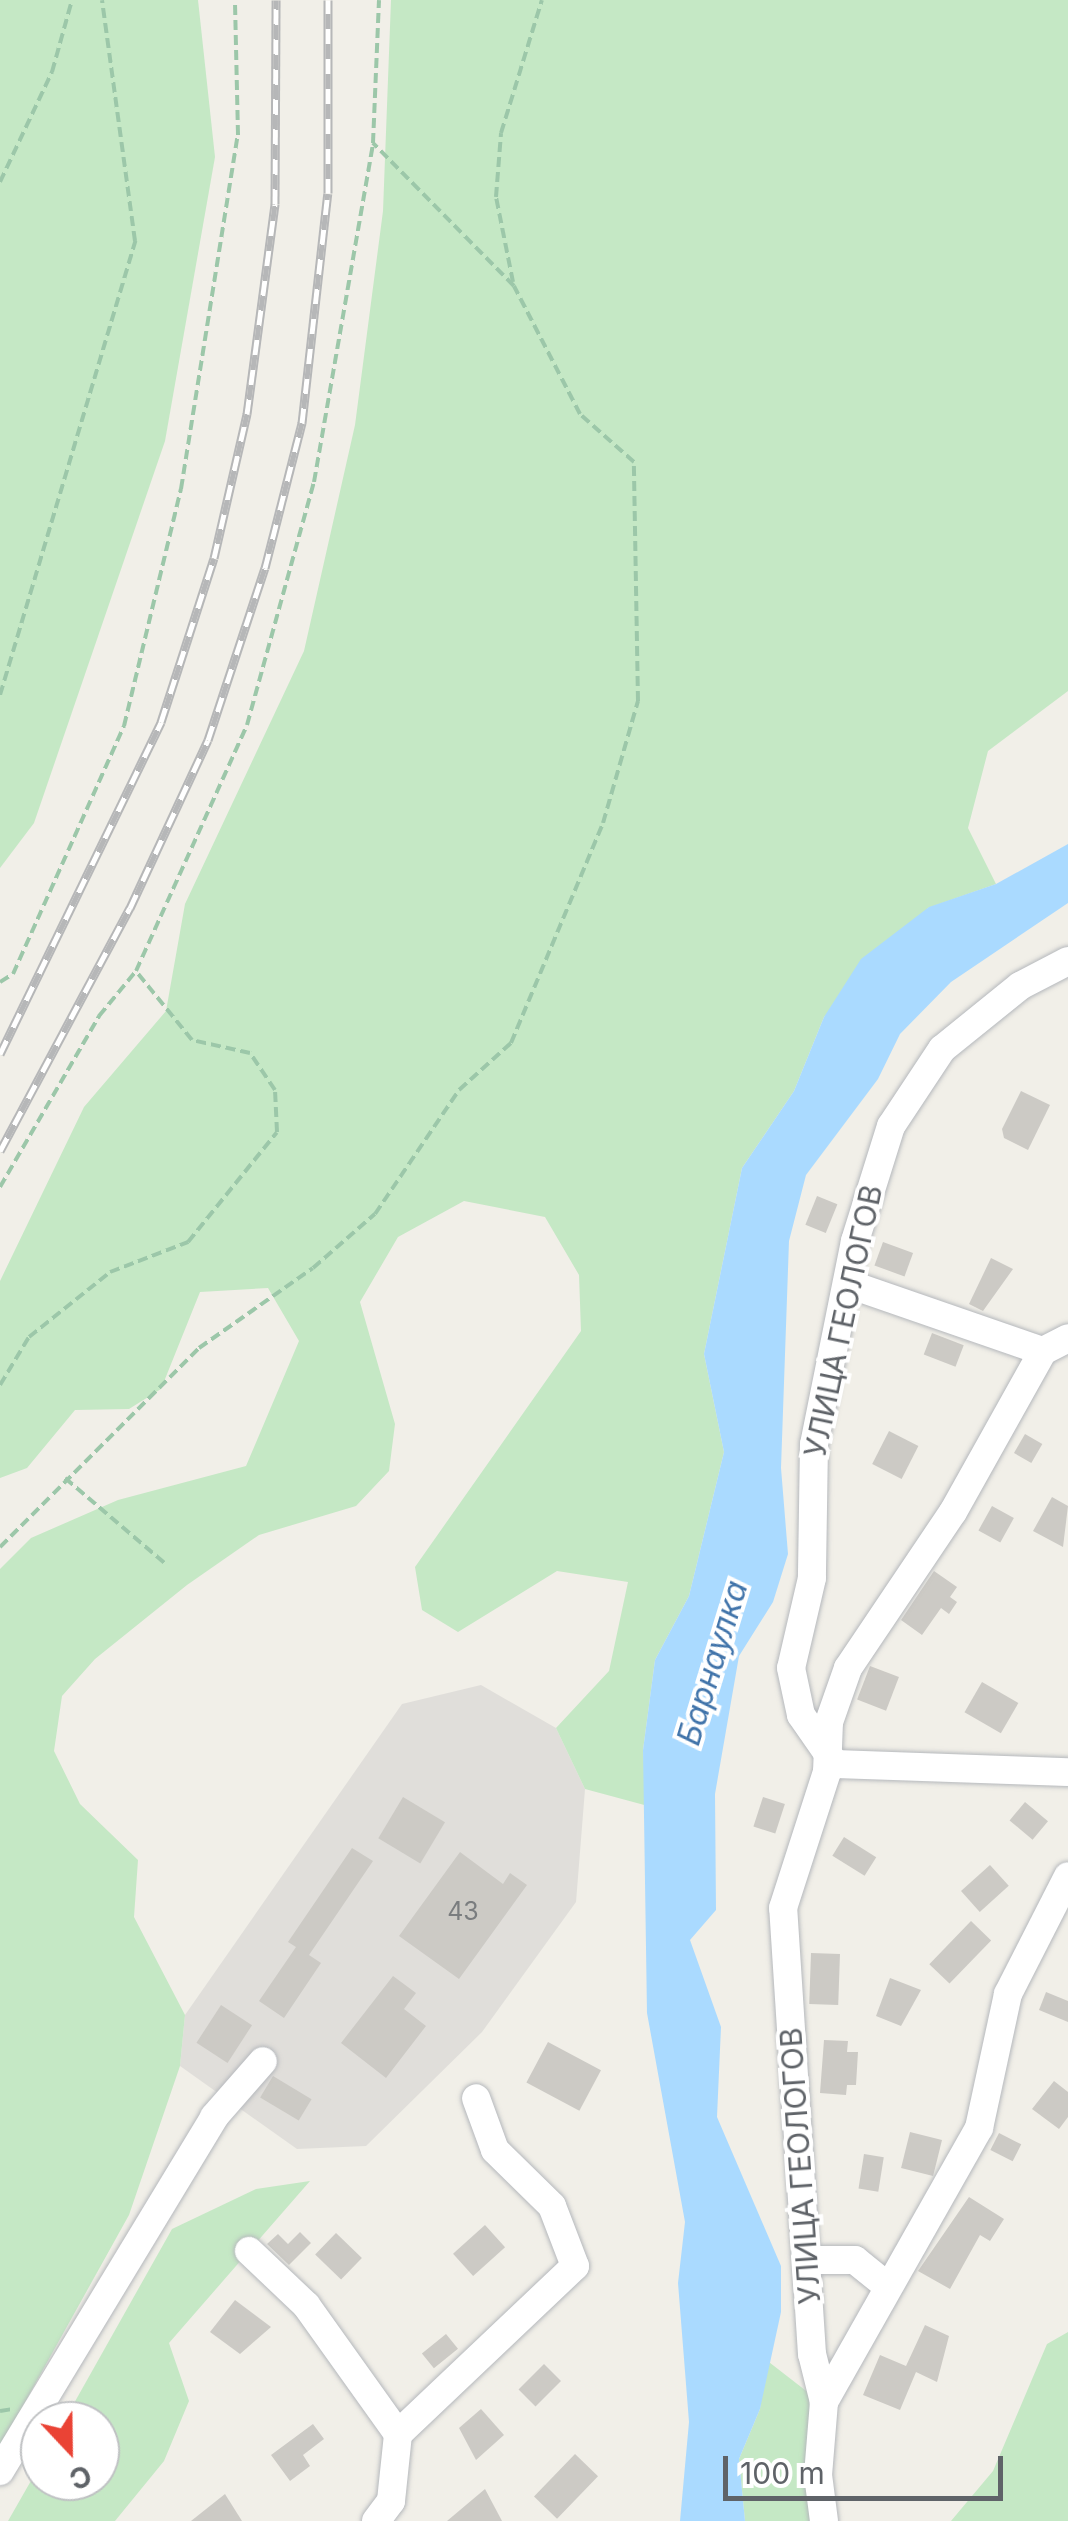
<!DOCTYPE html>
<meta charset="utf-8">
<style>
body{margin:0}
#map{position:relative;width:1068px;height:2521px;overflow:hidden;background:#f1efe8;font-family:Inter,sans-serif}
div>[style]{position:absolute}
.industrial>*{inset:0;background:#e0deda}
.green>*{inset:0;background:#c5e8c5}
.water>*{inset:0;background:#aadaff}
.building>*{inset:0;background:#cccac5;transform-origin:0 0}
.path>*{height:4px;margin-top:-2px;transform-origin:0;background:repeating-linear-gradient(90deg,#9cc7a9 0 10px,transparent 0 15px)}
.roads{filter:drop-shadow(0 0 2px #b5b8bc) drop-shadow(0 0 2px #b5b8bc)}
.minor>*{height:28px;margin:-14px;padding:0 14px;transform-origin:14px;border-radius:14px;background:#fff}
.rail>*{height:9px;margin-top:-4.5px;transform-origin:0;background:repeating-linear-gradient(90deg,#fff 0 15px,#b6b7b8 0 30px);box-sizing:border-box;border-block:2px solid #b6b7b8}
span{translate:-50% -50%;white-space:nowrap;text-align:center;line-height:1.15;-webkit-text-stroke:8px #fff;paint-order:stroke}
.number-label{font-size:25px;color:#7a7d7f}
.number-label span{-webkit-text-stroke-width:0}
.street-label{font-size:30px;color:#5f6368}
.water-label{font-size:32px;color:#4174aa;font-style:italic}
.north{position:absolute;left:20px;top:2401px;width:100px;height:100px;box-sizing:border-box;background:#fff;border:2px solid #bfc1c3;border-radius:50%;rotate:158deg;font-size:28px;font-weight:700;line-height:40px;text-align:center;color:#5f6368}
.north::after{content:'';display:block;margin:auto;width:35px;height:45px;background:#ea4335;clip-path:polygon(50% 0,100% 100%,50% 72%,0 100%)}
.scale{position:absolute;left:723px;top:2456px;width:280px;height:45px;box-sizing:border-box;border:5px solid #5f6368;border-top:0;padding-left:12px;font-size:30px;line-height:35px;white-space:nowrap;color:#5f6368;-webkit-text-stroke:8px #fff;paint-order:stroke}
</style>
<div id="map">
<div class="industrial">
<div style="clip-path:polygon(481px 1685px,556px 1728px,585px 1789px,576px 1902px,482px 2032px,366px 2146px,297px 2149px,180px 2066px,185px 2015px,402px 1704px)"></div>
</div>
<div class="green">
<div style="clip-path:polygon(0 0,198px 0,215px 157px,165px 441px,34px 823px,0 868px)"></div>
<div style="clip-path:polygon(391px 0,1068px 0,1068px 691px,988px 751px,968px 828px,996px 884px,928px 908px,824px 1017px,794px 1091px,742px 1168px,704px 1354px,724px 1452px,689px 1596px,655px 1660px,643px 1750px,648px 1806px,585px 1789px,556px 1728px,609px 1671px,628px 1582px,557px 1571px,458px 1632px,422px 1610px,415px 1567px,581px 1331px,579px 1275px,545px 1217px,464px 1201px,398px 1237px,360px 1302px,395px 1424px,389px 1471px,356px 1506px,259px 1535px,187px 1585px,95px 1659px,62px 1696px,54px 1751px,80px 1804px,138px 1860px,134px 1917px,185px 2015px,180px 2066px,129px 2215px,0 2447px,0 1569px,31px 1538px,118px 1500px,246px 1466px,299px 1341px,268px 1288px,200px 1292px,161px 1389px,129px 1409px,75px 1410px,27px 1468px,0 1478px,0 1281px,84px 1107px,166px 1011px,185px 904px,304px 651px,355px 425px,383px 211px)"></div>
<div style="clip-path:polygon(310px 2181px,169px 2343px,189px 2401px,164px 2461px,115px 2521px,8px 2521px,40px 2465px,40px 2481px,100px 2481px,100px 2421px,64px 2421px,172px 2229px,256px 2189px)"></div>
<div style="clip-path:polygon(1068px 2332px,1068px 2521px,951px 2521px,993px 2471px,1047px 2344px)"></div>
<div style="clip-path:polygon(765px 2359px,814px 2397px,810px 2521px,745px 2521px,739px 2459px,760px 2409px)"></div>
</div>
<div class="water">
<div style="clip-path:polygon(1068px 844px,1068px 903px,951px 982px,900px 1034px,878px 1079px,806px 1175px,789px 1241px,781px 1468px,788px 1554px,773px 1602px,739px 1656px,715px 1794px,716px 1910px,690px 1940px,721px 2027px,717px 2117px,781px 2266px,781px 2312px,760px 2409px,739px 2459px,745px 2521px,680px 2521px,689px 2422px,678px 2283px,685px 2222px,647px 2013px,643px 1750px,655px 1660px,689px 1596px,724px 1452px,704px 1354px,742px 1168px,794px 1091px,824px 1017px,861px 959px,929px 907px,996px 884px)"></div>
</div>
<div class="building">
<div style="clip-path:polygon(1021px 1091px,1050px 1105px,1028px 1150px,1004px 1138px,1002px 1129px)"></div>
<div style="left:817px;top:1196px;width:22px;height:31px;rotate:22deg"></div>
<div style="left:883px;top:1242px;width:32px;height:25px;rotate:20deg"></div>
<div style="clip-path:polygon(991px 1258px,1013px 1269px,983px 1311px,969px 1304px)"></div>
<div style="left:932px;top:1333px;width:34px;height:23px;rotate:21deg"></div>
<div style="left:889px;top:1431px;width:33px;height:37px;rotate:27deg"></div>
<div style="left:1025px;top:1434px;width:20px;height:22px;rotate:30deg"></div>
<div style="clip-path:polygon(1052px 1497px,1068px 1506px,1063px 1547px,1033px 1531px)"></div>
<div style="left:992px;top:1506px;width:25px;height:28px;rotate:29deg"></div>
<div style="clip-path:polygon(934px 1571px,957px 1587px,950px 1597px,957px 1602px,949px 1614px,941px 1608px,922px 1635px,901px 1620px)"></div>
<div style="left:870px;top:1666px;width:31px;height:36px;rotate:21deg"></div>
<div style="left:982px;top:1682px;width:42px;height:35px;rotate:30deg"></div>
<div style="left:403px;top:1797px;width:49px;height:48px;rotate:31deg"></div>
<div style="left:763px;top:1797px;width:23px;height:31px;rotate:18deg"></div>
<div style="left:1025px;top:1802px;width:30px;height:24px;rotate:40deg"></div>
<div style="left:844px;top:1837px;width:38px;height:22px;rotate:32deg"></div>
<div style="clip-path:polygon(352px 1848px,373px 1861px,309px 1955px,321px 1963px,284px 2018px,259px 2001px,296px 1947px,288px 1942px)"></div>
<div style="clip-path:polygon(460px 1852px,503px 1884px,510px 1873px,527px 1885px,459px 1979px,399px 1936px)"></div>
<div style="left:990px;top:1865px;width:28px;height:39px;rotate:48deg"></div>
<div style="left:971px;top:1921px;width:28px;height:60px;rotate:44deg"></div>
<div style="left:811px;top:1953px;width:29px;height:51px;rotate:2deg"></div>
<div style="clip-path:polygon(393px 1976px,416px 1993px,404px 2009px,426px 2026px,386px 2078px,341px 2043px)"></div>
<div style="clip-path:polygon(890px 1978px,921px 1990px,901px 2026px,876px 2016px)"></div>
<div style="clip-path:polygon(1046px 1992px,1068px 2001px,1068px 2022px,1039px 2010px)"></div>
<div style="left:221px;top:2005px;width:37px;height:45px;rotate:33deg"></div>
<div style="clip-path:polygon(824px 2040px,848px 2041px,847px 2052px,858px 2052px,856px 2085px,847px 2085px,846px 2095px,820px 2093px)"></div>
<div style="left:548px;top:2042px;width:60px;height:46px;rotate:28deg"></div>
<div style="left:273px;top:2076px;width:45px;height:25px;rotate:31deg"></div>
<div style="clip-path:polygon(1054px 2081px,1068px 2092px,1068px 2117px,1059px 2129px,1032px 2109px)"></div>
<div style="left:910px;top:2132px;width:33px;height:37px;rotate:14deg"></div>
<div style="left:999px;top:2133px;width:25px;height:19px;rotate:27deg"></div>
<div style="left:864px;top:2154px;width:20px;height:35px;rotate:9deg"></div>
<div style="clip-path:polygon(969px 2197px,1004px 2219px,990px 2241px,980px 2235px,950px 2289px,918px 2271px)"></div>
<div style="left:485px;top:2225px;width:30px;height:43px;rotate:48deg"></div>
<div style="clip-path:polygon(300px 2232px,311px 2243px,289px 2265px,267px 2244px,278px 2234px,288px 2244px)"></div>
<div style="left:336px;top:2233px;width:36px;height:30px;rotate:44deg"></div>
<div style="clip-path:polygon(235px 2300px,271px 2327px,240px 2354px,210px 2332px)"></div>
<div style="clip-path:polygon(925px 2325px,949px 2336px,937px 2382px,916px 2372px,900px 2410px,863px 2395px,880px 2355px,906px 2366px)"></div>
<div style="left:446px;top:2334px;width:19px;height:31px;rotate:51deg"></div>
<div style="left:544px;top:2364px;width:24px;height:36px;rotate:45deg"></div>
<div style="clip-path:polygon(481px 2409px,504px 2435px,476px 2460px,459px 2428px)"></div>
<div style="clip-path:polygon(313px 2424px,324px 2439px,303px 2455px,310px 2466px,290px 2481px,271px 2455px)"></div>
<div style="left:575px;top:2454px;width:32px;height:59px;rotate:44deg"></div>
<div style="clip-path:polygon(485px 2489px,502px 2521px,447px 2521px)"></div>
<div style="clip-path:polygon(225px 2494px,242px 2521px,191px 2521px)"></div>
</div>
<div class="path">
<div style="left:0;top:182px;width:122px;rotate:-64.7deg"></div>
<div style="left:52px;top:72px;width:75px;rotate:-74.5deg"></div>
<div style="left:513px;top:282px;width:87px;rotate:-101.3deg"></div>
<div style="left:496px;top:197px;width:64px;rotate:-85.5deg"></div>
<div style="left:501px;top:133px;width:139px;rotate:-72.9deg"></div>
<div style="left:0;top:695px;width:474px;rotate:-73.4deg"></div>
<div style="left:135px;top:241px;width:243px;rotate:-97.8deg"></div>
<div style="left:0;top:982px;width:15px;rotate:-32deg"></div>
<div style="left:13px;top:974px;width:272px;rotate:-65.9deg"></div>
<div style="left:124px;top:726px;width:244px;rotate:-76.5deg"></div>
<div style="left:181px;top:489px;width:359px;rotate:-80.9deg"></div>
<div style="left:238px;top:135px;width:135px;rotate:-91.3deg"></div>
<div style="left:0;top:1187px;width:198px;rotate:-59.9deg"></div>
<div style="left:99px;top:1016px;width:58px;rotate:-50.6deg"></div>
<div style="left:0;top:1385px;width:56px;rotate:-58.9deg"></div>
<div style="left:29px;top:1337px;width:104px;rotate:-38.7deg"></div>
<div style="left:110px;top:1272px;width:84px;rotate:-21deg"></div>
<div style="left:188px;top:1242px;width:141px;rotate:-51deg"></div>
<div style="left:277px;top:1132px;width:42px;rotate:-92.7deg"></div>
<div style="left:275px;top:1090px;width:45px;rotate:-124deg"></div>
<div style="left:250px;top:1053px;width:59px;rotate:-167.4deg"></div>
<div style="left:192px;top:1040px;width:89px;rotate:-129.1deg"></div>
<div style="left:136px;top:971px;width:270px;rotate:-65.7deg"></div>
<div style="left:247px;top:725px;width:252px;rotate:-74.6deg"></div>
<div style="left:314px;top:482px;width:344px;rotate:-80.1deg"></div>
<div style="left:373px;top:143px;width:143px;rotate:-87.6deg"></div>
<div style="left:65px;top:1478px;width:134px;rotate:40.5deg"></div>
<div style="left:0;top:1547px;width:281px;rotate:-45deg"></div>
<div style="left:199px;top:1348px;width:139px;rotate:-35.1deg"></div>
<div style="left:313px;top:1268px;width:82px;rotate:-41.1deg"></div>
<div style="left:375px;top:1214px;width:150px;rotate:-55.9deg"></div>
<div style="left:459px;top:1090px;width:70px;rotate:-42.1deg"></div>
<div style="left:511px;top:1043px;width:238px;rotate:-67.3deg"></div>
<div style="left:603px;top:823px;width:127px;rotate:-74deg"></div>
<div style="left:638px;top:701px;width:239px;rotate:-91deg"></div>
<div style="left:634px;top:462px;width:72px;rotate:-138.4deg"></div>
<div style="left:580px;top:414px;width:144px;rotate:-117.3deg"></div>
<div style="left:514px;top:286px;width:201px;rotate:-134.6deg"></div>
<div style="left:0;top:2411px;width:12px;rotate:-9deg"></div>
</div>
<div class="roads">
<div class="minor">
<div style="left:1068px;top:961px;width:54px;rotate:152.5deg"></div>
<div style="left:1020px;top:986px;width:100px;rotate:141.1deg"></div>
<div style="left:942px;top:1049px;width:92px;rotate:123.5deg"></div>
<div style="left:891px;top:1126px;width:121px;rotate:107.4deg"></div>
<div style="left:855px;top:1241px;width:207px;rotate:101.4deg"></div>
<div style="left:814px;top:1444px;width:134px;rotate:90.9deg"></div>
<div style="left:812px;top:1578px;width:92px;rotate:103.1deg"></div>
<div style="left:791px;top:1668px;width:48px;rotate:78deg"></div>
<div style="left:801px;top:1715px;width:60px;rotate:55.2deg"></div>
<div style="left:835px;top:1764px;width:233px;rotate:2deg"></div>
<div style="left:849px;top:1284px;width:205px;rotate:19.1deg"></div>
<div style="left:249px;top:2251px;width:79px;rotate:43.5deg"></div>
<div style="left:306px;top:2305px;width:158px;rotate:54.5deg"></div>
<div style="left:808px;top:2260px;width:47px"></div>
<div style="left:855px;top:2260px;width:40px;rotate:39deg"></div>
<div style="left:824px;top:2402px;width:49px;rotate:-104deg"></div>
<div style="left:812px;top:2354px;width:447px;rotate:-93.7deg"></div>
<div style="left:783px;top:1908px;width:143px;rotate:-72.1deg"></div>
<div style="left:827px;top:1772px;width:50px;rotate:-87.7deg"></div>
<div style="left:829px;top:1722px;width:57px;rotate:-70.6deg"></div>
<div style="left:848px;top:1668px;width:188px;rotate:-56.1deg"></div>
<div style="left:953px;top:1512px;width:184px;rotate:-60.8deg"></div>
<div style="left:1043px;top:1351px;width:28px;rotate:-27deg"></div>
<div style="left:0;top:2471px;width:414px;rotate:-58.8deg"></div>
<div style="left:214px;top:2117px;width:74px;rotate:-48.8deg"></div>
<div style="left:376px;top:2521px;width:25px;rotate:-53deg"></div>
<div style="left:391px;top:2501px;width:67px;rotate:-84deg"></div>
<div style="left:398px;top:2434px;width:244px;rotate:-43.5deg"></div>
<div style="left:575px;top:2266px;width:64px;rotate:-111deg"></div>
<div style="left:552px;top:2206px;width:80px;rotate:-135.5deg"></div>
<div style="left:495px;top:2150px;width:55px;rotate:-110.1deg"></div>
<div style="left:824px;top:2521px;width:46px;rotate:-97.4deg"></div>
<div style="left:818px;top:2475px;width:73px;rotate:-85.3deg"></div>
<div style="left:824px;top:2402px;width:315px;rotate:-60.5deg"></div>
<div style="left:979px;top:2128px;width:137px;rotate:-77.8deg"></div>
<div style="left:1008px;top:1994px;width:132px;rotate:-63deg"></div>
</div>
</div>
<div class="rail">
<div style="left:0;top:1054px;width:369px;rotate:-64.1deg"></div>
<div style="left:161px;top:722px;width:172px;rotate:-72.1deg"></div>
<div style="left:214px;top:558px;width:148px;rotate:-77.1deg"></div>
<div style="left:247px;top:414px;width:212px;rotate:-82.4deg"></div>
<div style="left:275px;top:204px;width:204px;rotate:-89.7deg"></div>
<div style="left:0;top:1151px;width:276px;rotate:-61.9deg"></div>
<div style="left:130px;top:908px;width:185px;rotate:-65.1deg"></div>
<div style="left:208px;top:740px;width:181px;rotate:-71.7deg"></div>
<div style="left:265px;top:568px;width:150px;rotate:-75.7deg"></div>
<div style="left:302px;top:423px;width:231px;rotate:-83.6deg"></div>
<div style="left:328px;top:193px;width:193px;rotate:-90deg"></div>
</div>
<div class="number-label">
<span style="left:463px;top:1911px">43</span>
</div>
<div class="street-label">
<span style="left:843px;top:1321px;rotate:-78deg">УЛИЦА ГЕОЛОГОВ</span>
<span style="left:800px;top:2166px;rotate:-94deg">УЛИЦА ГЕОЛОГОВ</span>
</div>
<div class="water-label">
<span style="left:713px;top:1663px;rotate:-73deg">Барнаулка</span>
</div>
<div class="north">С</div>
<div class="scale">100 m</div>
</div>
